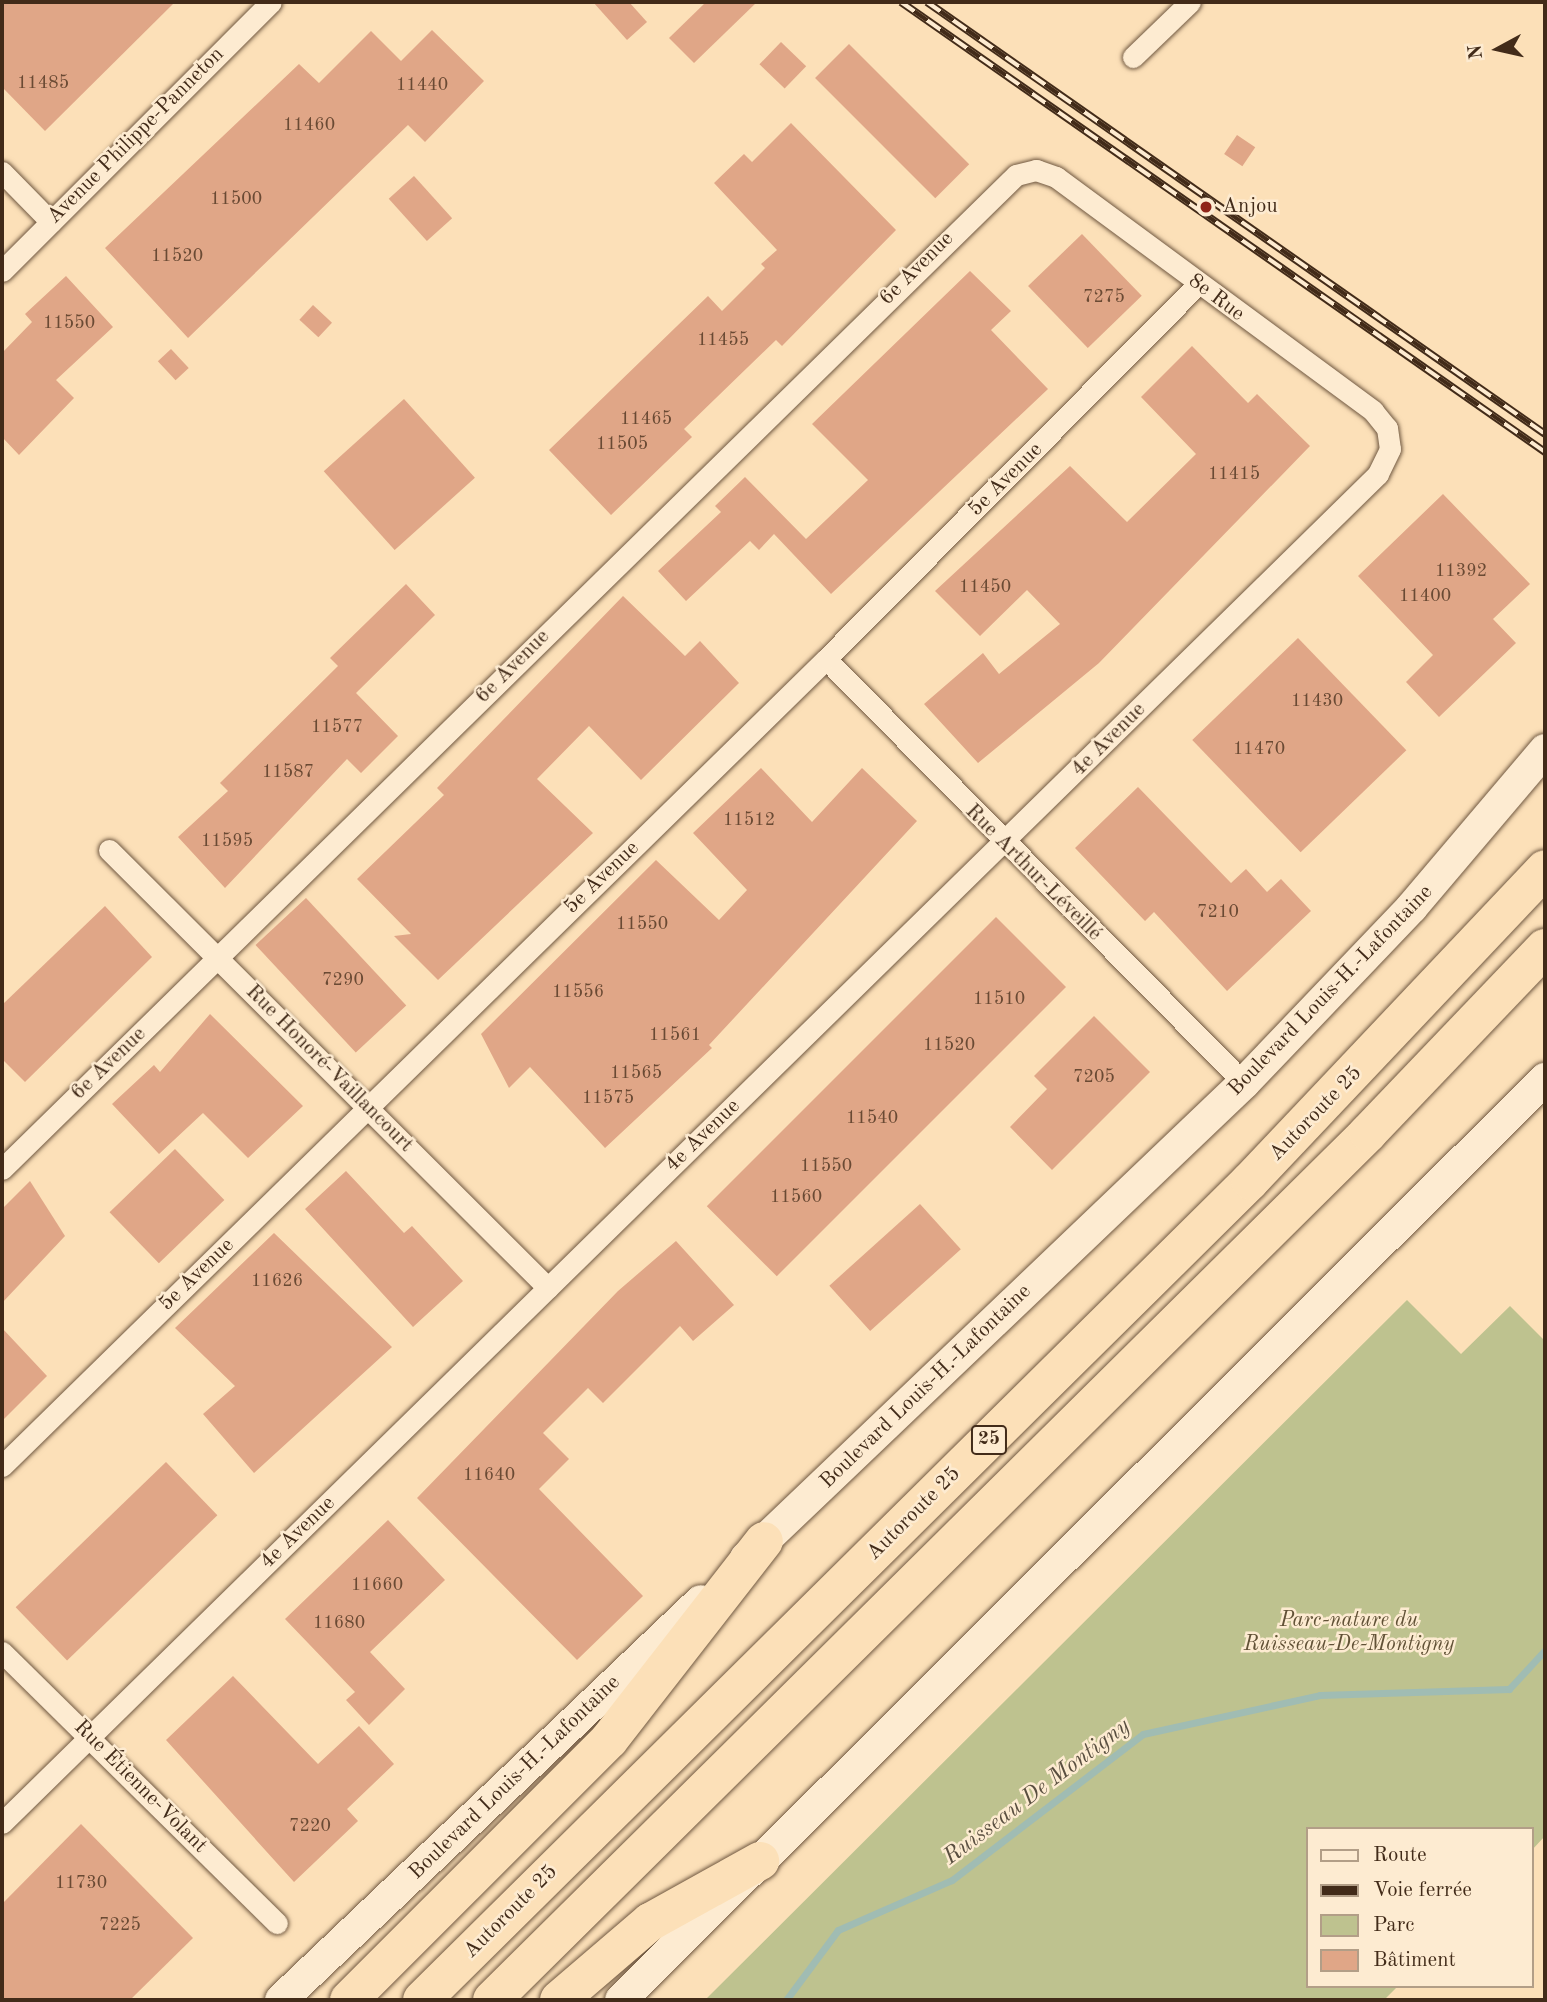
<!DOCTYPE html>
<meta charset="utf-8">
<style>
body{margin:0}
#map{position:relative;width:1547px;height:2002px;overflow:hidden;background:#fce0b8;font-family:"Old Standard TT",serif}
div>[style]{position:absolute}
.green>*{inset:0;background:#bec28f}
.stream>*{height:7px;margin:-3.5px;padding:0 3.5px;transform-origin:3.5px;border-radius:3.5px;background:#a0bcb3}
.building>*{inset:0;background:#e0a687;transform-origin:0 0}
.roads{filter:drop-shadow(0 0 2px #705841) drop-shadow(0 0 2px #705841)}
.street>*{height:21px;margin:-10.5px;padding:0 10.5px;transform-origin:10.5px;border-radius:10.5px;background:#fdebd1}
.secondary>*{height:32px;margin:-16px;padding:0 16px;transform-origin:16px;border-radius:16px;background:#fdebd1}
.highway>*{height:38px;margin:-19px;padding:0 19px;transform-origin:19px;border-radius:19px;background:#fce0b8}
.rail>*{height:8px;margin-top:-4px;transform-origin:0;background:repeating-linear-gradient(90deg,#fdebd1 0 16px,#422b19 0 32px);box-sizing:border-box;border-block:2px solid #422b19}
.dots>*{width:19px;height:19px;translate:-50% -50%;box-sizing:border-box;border:4px solid #fdebd1;border-radius:50%}
span{translate:-50% -50%;white-space:nowrap;text-align:center;line-height:1.15;-webkit-text-stroke:5px #fdebd1;paint-order:stroke}
.number-label{font-size:18px;color:#6a4a34}
.number-label span{-webkit-text-stroke-width:0}
.shield-label span{padding:2px 5px;background:#fdebd1;border:2px solid;border-radius:5px;-webkit-text-stroke-width:0}
.shield-label{font-size:19px;color:#422b19;font-weight:700}
.street-label{font-size:21px;color:#422b19}
.poi-label{font-size:21px;color:#422b19}
.left{translate:0 -50%;text-align:left}
.park-label{font-size:21px;color:#615136;font-style:italic}
.water-label{font-size:23px;color:#5a4f40;font-style:italic}
.frame{position:absolute;inset:0;border:4px solid #422b19;pointer-events:none}
.legend{position:absolute;left:1306px;top:1827px;width:228px;height:161px;box-sizing:border-box;background:#fdebd1;border:2px solid #b29e87;margin:0;padding:9px 12px;list-style:none;font-size:21px;color:#422b19}
.legend li{display:flex;align-items:center;gap:14px;height:35px}
.legend b{width:35px;border:2px solid #b29e87}
.north{position:absolute;left:1463px;top:14px;width:70px;height:70px;-webkit-text-stroke:5px #fdebd1;paint-order:stroke;rotate:262deg;font-size:19px;font-weight:700;line-height:28px;text-align:center;color:#422b19}
.north::after{content:'';display:block;margin:auto;width:24px;height:32px;background:#422b19;clip-path:polygon(50% 0,100% 100%,50% 72%,0 100%)}
</style>
<div id="map">
<div class="green">
<div style="clip-path:polygon(1407px 1300px,1461px 1354px,1510px 1306px,1545px 1341px,1545px 1836px,1531px 1851px,1531px 1829px,1307px 1829px,1307px 1986px,1398px 1986px,1384px 2000px,705px 2000px)"></div>
</div>
<div class="stream">
<div style="left:786px;top:2000px;width:87px;rotate:-53.4deg"></div>
<div style="left:838px;top:1930px;width:124px;rotate:-23.7deg"></div>
<div style="left:952px;top:1880px;width:240px;rotate:-37.4deg"></div>
<div style="left:1143px;top:1734px;width:181px;rotate:-12.4deg"></div>
<div style="left:1320px;top:1695px;width:189px;rotate:-1.8deg"></div>
<div style="left:1509px;top:1689px;width:53px;rotate:-47.3deg"></div>
</div>
<div class="building">
<div style="clip-path:polygon(2px 2px,175px 2px,45px 131px,2px 87px)"></div>
<div style="clip-path:polygon(593px 2px,629px 2px,647px 22px,627px 40px)"></div>
<div style="clip-path:polygon(706px 2px,757px 2px,694px 63px,669px 38px)"></div>
<div style="clip-path:polygon(432px 30px,484px 81px,425px 142px,408px 125px,188px 338px,105px 248px,299px 64px,319px 83px,371px 31px,401px 61px)"></div>
<div style="left:781px;top:42px;width:35px;height:31px;rotate:44deg"></div>
<div style="left:849px;top:44px;width:170px;height:48px;rotate:45deg"></div>
<div style="clip-path:polygon(791px 123px,896px 230px,782px 346px,776px 340px,684px 429px,692px 437px,611px 515px,549px 450px,708px 296px,722px 311px,765px 268px,761px 264px,777px 250px,714px 183px,744px 154px,752px 162px)"></div>
<div style="left:1237px;top:135px;width:22px;height:23px;rotate:34deg"></div>
<div style="left:414px;top:176px;width:57px;height:34px;rotate:48deg"></div>
<div style="left:1082px;top:234px;width:86px;height:75px;rotate:46deg"></div>
<div style="clip-path:polygon(970px 271px,1011px 311px,991px 330px,1048px 389px,831px 594px,774px 534px,759px 550px,750px 541px,686px 601px,658px 571px,721px 512px,715px 506px,745px 477px,806px 539px,868px 480px,812px 424px)"></div>
<div style="clip-path:polygon(66px 276px,113px 327px,56px 380px,74px 398px,19px 455px,2px 437px,2px 353px,32px 322px,25px 314px)"></div>
<div style="left:313px;top:305px;width:26px;height:20px;rotate:43deg"></div>
<div style="clip-path:polygon(1192px 346px,1248px 403px,1257px 394px,1310px 446px,1099px 663px,978px 763px,924px 704px,983px 653px,999px 674px,1060px 624px,1027px 590px,980px 636px,935px 591px,1070px 466px,1127px 522px,1196px 454px,1141px 397px)"></div>
<div style="left:171px;top:349px;width:26px;height:18px;rotate:47deg"></div>
<div style="left:404px;top:399px;width:106px;height:108px;rotate:48deg"></div>
<div style="clip-path:polygon(1443px 494px,1530px 584px,1493px 619px,1516px 643px,1439px 717px,1406px 682px,1433px 655px,1358px 576px)"></div>
<div style="clip-path:polygon(406px 584px,435px 615px,356px 693px,398px 736px,361px 773px,347px 759px,225px 888px,178px 837px,228px 791px,220px 783px,338px 666px,330px 658px)"></div>
<div style="clip-path:polygon(623px 596px,685px 656px,700px 641px,739px 683px,641px 780px,589px 726px,537px 779px,593px 833px,438px 980px,394px 936px,411px 934px,357px 879px,444px 795px,437px 788px)"></div>
<div style="left:1298px;top:638px;width:156px;height:147px;rotate:46deg"></div>
<div style="clip-path:polygon(761px 768px,812px 822px,862px 768px,917px 821px,709px 1045px,712px 1048px,605px 1148px,530px 1067px,509px 1088px,481px 1034px,656px 860px,719px 920px,747px 890px,693px 833px)"></div>
<div style="clip-path:polygon(1138px 787px,1231px 883px,1246px 869px,1267px 892px,1281px 879px,1311px 911px,1227px 991px,1154px 912px,1145px 921px,1075px 848px)"></div>
<div style="left:306px;top:898px;width:147px;height:69px;rotate:47deg"></div>
<div style="clip-path:polygon(105px 906px,152px 957px,25px 1082px,2px 1059px,2px 1005px)"></div>
<div style="left:996px;top:917px;width:99px;height:409px;rotate:45deg"></div>
<div style="clip-path:polygon(210px 1014px,303px 1106px,248px 1158px,203px 1113px,159px 1154px,112px 1104px,154px 1065px,160px 1072px)"></div>
<div style="clip-path:polygon(1094px 1016px,1150px 1072px,1052px 1170px,1010px 1127px,1047px 1089px,1034px 1076px)"></div>
<div style="left:175px;top:1149px;width:71px;height:91px;rotate:46deg"></div>
<div style="clip-path:polygon(346px 1171px,404px 1233px,412px 1226px,463px 1281px,413px 1327px,305px 1209px)"></div>
<div style="clip-path:polygon(30px 1181px,65px 1236px,2px 1303px,2px 1209px)"></div>
<div style="left:920px;top:1204px;width:61px;height:122px;rotate:48deg"></div>
<div style="clip-path:polygon(274px 1233px,392px 1347px,254px 1473px,203px 1414px,235px 1386px,175px 1328px)"></div>
<div style="clip-path:polygon(676px 1241px,734px 1305px,693px 1341px,680px 1326px,603px 1403px,588px 1388px,543px 1433px,569px 1459px,539px 1489px,643px 1596px,577px 1660px,417px 1498px,618px 1291px)"></div>
<div style="clip-path:polygon(2px 1328px,47px 1376px,2px 1421px)"></div>
<div style="left:166px;top:1462px;width:74px;height:209px;rotate:46deg"></div>
<div style="clip-path:polygon(388px 1520px,445px 1580px,370px 1652px,405px 1689px,369px 1725px,346px 1700px,355px 1692px,285px 1619px)"></div>
<div style="clip-path:polygon(233px 1676px,318px 1764px,359px 1726px,394px 1764px,347px 1809px,358px 1821px,294px 1882px,166px 1740px)"></div>
<div style="clip-path:polygon(81px 1824px,193px 1938px,130px 2000px,2px 2000px,2px 1904px)"></div>
</div>
<div class="roads">
<div class="street">
<div style="left:1133px;top:57px;width:79px;rotate:-44deg"></div>
<div style="left:2px;top:172px;width:70px;rotate:45.6deg"></div>
<div style="left:2px;top:271px;width:380px;rotate:-45deg"></div>
<div style="left:826px;top:659px;width:595px;rotate:45.41deg"></div>
<div style="left:109px;top:850px;width:620px;rotate:44.93deg"></div>
<div style="left:2px;top:1169px;width:1420px;rotate:-44.43deg"></div>
<div style="left:1016px;top:175px;width:21px;rotate:-14deg"></div>
<div style="left:1036px;top:170px;width:21px;rotate:19deg"></div>
<div style="left:1056px;top:177px;width:394px;rotate:36.4deg"></div>
<div style="left:1373px;top:411px;width:22px;rotate:51deg"></div>
<div style="left:1387px;top:428px;width:21px;rotate:82deg"></div>
<div style="left:1390px;top:449px;width:28px;rotate:116deg"></div>
<div style="left:1378px;top:474px;width:1927px;rotate:135.57deg"></div>
<div style="left:2px;top:1466px;width:1153px;rotate:-44.4deg"></div>
<div style="left:826px;top:659px;width:527px;rotate:-45.23deg"></div>
<div style="left:2px;top:1652px;width:386px;rotate:44.6deg"></div>
</div>
<div class="secondary">
<div style="left:746px;top:1558px;width:688px;rotate:-43.65deg"></div>
<div style="left:1244px;top:1083px;width:243px;rotate:-46.3deg"></div>
<div style="left:1412px;top:907px;width:206px;rotate:-49.7deg"></div>
<div style="left:281px;top:2000px;width:579px;rotate:-43.53deg"></div>
<div style="left:621px;top:2000px;width:1305px;rotate:-44.91deg"></div>
</div>
<div class="highway">
<div style="left:349px;top:2000px;width:368px;rotate:-45deg"></div>
<div style="left:609px;top:1740px;width:252px;rotate:-52.1deg"></div>
<div style="left:422px;top:2000px;width:1165px;rotate:-44.69deg"></div>
<div style="left:1250px;top:1181px;width:429px;rotate:-46.6deg"></div>
<div style="left:492px;top:2000px;width:1233px;rotate:-44.7deg"></div>
<div style="left:1368px;top:1133px;width:256px;rotate:-46.3deg"></div>
<div style="left:559px;top:2000px;width:120px;rotate:-40.6deg"></div>
<div style="left:650px;top:1922px;width:126px;rotate:-29deg"></div>
</div>
</div>
<div class="rail">
<div style="left:901px;top:2px;width:786px;rotate:34.94deg"></div>
<div style="left:927px;top:2px;width:754px;rotate:34.95deg"></div>
</div>
<div class="dots">
<div style="left:1206px;top:207px;background:#8f2418"></div>
</div>
<div class="number-label">
<span style="left:43px;top:83px">11485</span>
<span style="left:422px;top:85px">11440</span>
<span style="left:309px;top:125px">11460</span>
<span style="left:236px;top:199px">11500</span>
<span style="left:177px;top:256px">11520</span>
<span style="left:1104px;top:297px">7275</span>
<span style="left:69px;top:323px">11550</span>
<span style="left:723px;top:340px">11455</span>
<span style="left:646px;top:419px">11465</span>
<span style="left:622px;top:444px">11505</span>
<span style="left:1234px;top:474px">11415</span>
<span style="left:1461px;top:571px">11392</span>
<span style="left:985px;top:587px">11450</span>
<span style="left:1425px;top:596px">11400</span>
<span style="left:1317px;top:701px">11430</span>
<span style="left:337px;top:727px">11577</span>
<span style="left:1259px;top:749px">11470</span>
<span style="left:288px;top:772px">11587</span>
<span style="left:749px;top:820px">11512</span>
<span style="left:227px;top:841px">11595</span>
<span style="left:1218px;top:912px">7210</span>
<span style="left:642px;top:924px">11550</span>
<span style="left:343px;top:980px">7290</span>
<span style="left:578px;top:992px">11556</span>
<span style="left:999px;top:999px">11510</span>
<span style="left:675px;top:1035px">11561</span>
<span style="left:949px;top:1045px">11520</span>
<span style="left:636px;top:1073px">11565</span>
<span style="left:1094px;top:1077px">7205</span>
<span style="left:608px;top:1098px">11575</span>
<span style="left:872px;top:1118px">11540</span>
<span style="left:826px;top:1166px">11550</span>
<span style="left:796px;top:1197px">11560</span>
<span style="left:277px;top:1281px">11626</span>
<span style="left:489px;top:1475px">11640</span>
<span style="left:377px;top:1585px">11660</span>
<span style="left:339px;top:1623px">11680</span>
<span style="left:310px;top:1826px">7220</span>
<span style="left:81px;top:1883px">11730</span>
<span style="left:120px;top:1925px">7225</span>
</div>
<div class="shield-label">
<span style="left:989px;top:1440px">25</span>
</div>
<div class="street-label">
<span style="left:136px;top:136px;rotate:-45deg">Avenue Philippe-Panneton</span>
<span style="left:917px;top:269px;rotate:-45deg">6e Avenue</span>
<span style="left:1216px;top:298px;rotate:37deg">8e Rue</span>
<span style="left:1006px;top:480px;rotate:-45deg">5e Avenue</span>
<span style="left:513px;top:667px;rotate:-45deg">6e Avenue</span>
<span style="left:1109px;top:740px;rotate:-45deg">4e Avenue</span>
<span style="left:1033px;top:873px;rotate:45deg">Rue Arthur-Léveillé</span>
<span style="left:602px;top:878px;rotate:-44deg">5e Avenue</span>
<span style="left:1331px;top:991px;rotate:-46deg">Boulevard Louis-H.-Lafontaine</span>
<span style="left:109px;top:1064px;rotate:-44deg">6e Avenue</span>
<span style="left:329px;top:1069px;rotate:45deg">Rue Honoré-Vaillancourt</span>
<span style="left:1316px;top:1114px;rotate:-46deg">Autoroute 25</span>
<span style="left:703px;top:1136px;rotate:-44deg">4e Avenue</span>
<span style="left:197px;top:1275px;rotate:-44deg">5e Avenue</span>
<span style="left:926px;top:1387px;rotate:-44deg">Boulevard Louis-H.-Lafontaine</span>
<span style="left:914px;top:1514px;rotate:-45deg">Autoroute 25</span>
<span style="left:298px;top:1533px;rotate:-44deg">4e Avenue</span>
<span style="left:515px;top:1778px;rotate:-44deg">Boulevard Louis-H.-Lafontaine</span>
<span style="left:140px;top:1787px;rotate:45deg">Rue Étienne-Volant</span>
<span style="left:511px;top:1912px;rotate:-45deg">Autoroute 25</span>
</div>
<div class="poi-label">
<span class="left" style="left:1222px;top:207px">Anjou</span>
</div>
<div class="park-label">
<span style="left:1349px;top:1633px">Parc-nature du<br>Ruisseau-De-Montigny</span>
</div>
<div class="water-label">
<span style="left:1037px;top:1792px;rotate:-37deg">Ruisseau De Montigny</span>
</div>
<div class="frame"></div>
<ul class="legend">
<li><b style="height:9px;background:#fdebd1"></b>Route</li>
<li><b style="height:9px;background:#422b19"></b>Voie ferrée</li>
<li><b style="height:19px;background:#bec28f"></b>Parc</li>
<li><b style="height:19px;background:#e0a687"></b>Bâtiment</li>
</ul>
<div class="north">N</div>
</div>
